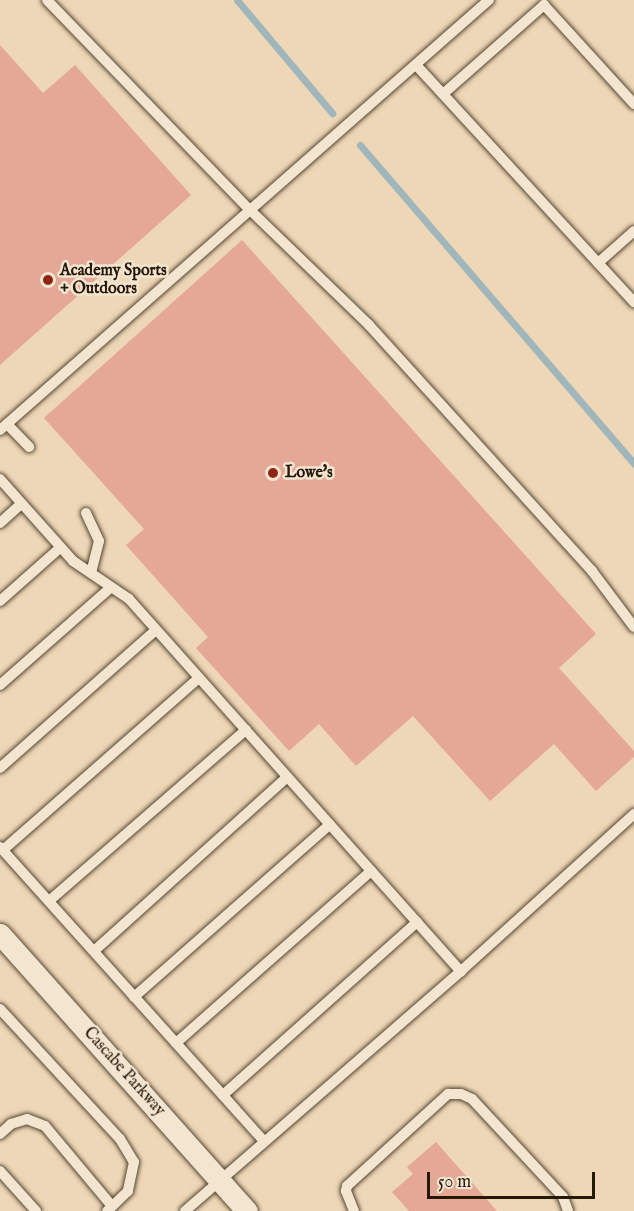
<!DOCTYPE html>
<style>
body{margin:0}
#map{position:relative;width:634px;height:1211px;overflow:hidden;background:#edd7b6;font-family:"IM FELL English",serif}
div>[style]{position:absolute}
.stream>*{height:7px;margin:-3.5px;padding:0 3.5px;transform-origin:3.5px;border-radius:3.5px;background:#a0b6bb}
.building>*{inset:0;background:#e5a796}
.roads{filter:drop-shadow(0 0 2px #574833) drop-shadow(0 0 2px #574833)}
.lane>*{height:10px;margin:-5px;padding:0 5px;transform-origin:5px;border-radius:5px;background:#f3e5d0}
.street>*{height:21px;margin:-10.5px;padding:0 10.5px;transform-origin:10.5px;border-radius:10.5px;background:#f3e5d0}
.dots>*{width:16px;height:16px;translate:-50% -50%;box-sizing:border-box;border:3px solid #f3e5d0;border-radius:50%}
span{translate:-50% -50%;white-space:nowrap;text-align:center;line-height:1.15;-webkit-text-stroke:5px #f3e5d0;paint-order:stroke}
.poi-label{font-size:16px;color:#251807;font-weight:700}
.left{translate:0 -50%;text-align:left}
.street-label{font-size:16px;color:#251807}
.scale{position:absolute;left:427px;top:1172px;width:168px;height:27px;box-sizing:border-box;border:3px solid #251807;border-top:0;padding-left:8px;font-size:18px;line-height:21px;white-space:nowrap;color:#251807;-webkit-text-stroke:4px #f3e5d0;paint-order:stroke}
</style>
<div id="map">
<div class="stream">
<div style="left:237px;top:0;width:148px;rotate:49.9deg"></div>
<div style="left:360px;top:145px;width:420px;rotate:49.3deg"></div>
</div>
<div class="building">
<div style="clip-path:polygon(0 45px,43px 93px,75px 65px,191px 195px,0 365px)"></div>
<div style="clip-path:polygon(242px 240px,596px 634px,559px 668px,634px 751px,634px 757px,596px 791px,554px 744px,490px 801px,413px 716px,356px 766px,319px 724px,289px 751px,196px 648px,208px 637px,126px 545px,144px 529px,44px 418px)"></div>
<div style="clip-path:polygon(436px 1142px,497px 1211px,409px 1211px,392px 1192px,413px 1174px,407px 1167px)"></div>
</div>
<div class="roads">
<div class="lane">
<div style="left:47px;top:0;width:292px;rotate:46deg"></div>
<div style="left:250px;top:210px;width:165px;rotate:44deg"></div>
<div style="left:369px;top:325px;width:332px;rotate:47.8deg"></div>
<div style="left:592px;top:571px;width:70px;rotate:53.1deg"></div>
<div style="left:417px;top:66px;width:321px;rotate:47.4deg"></div>
<div style="left:443px;top:94px;width:135px;rotate:-41.4deg"></div>
<div style="left:544px;top:5px;width:134px;rotate:47.7deg"></div>
<div style="left:598px;top:263px;width:48px;rotate:-41.6deg"></div>
<div style="left:7px;top:424px;width:32px;rotate:46deg"></div>
<div style="left:0;top:430px;width:651px;rotate:-41.33deg"></div>
<div style="left:0;top:479px;width:110px;rotate:48.3deg"></div>
<div style="left:73px;top:561px;width:68px;rotate:34.2deg"></div>
<div style="left:129px;top:599px;width:499px;rotate:48.3deg"></div>
<div style="left:86px;top:513px;width:31px;rotate:65deg"></div>
<div style="left:99px;top:541px;width:33px;rotate:104deg"></div>
<div style="left:0;top:523px;width:28px;rotate:-42deg"></div>
<div style="left:0;top:601px;width:81px;rotate:-41.5deg"></div>
<div style="left:0;top:685px;width:148px;rotate:-41.4deg"></div>
<div style="left:0;top:768px;width:208px;rotate:-41.5deg"></div>
<div style="left:0;top:847px;width:395px;rotate:48.1deg"></div>
<div style="left:3px;top:850px;width:261px;rotate:-41.3deg"></div>
<div style="left:49px;top:901px;width:261px;rotate:-41deg"></div>
<div style="left:94px;top:951px;width:260px;rotate:-42deg"></div>
<div style="left:134px;top:997px;width:261px;rotate:-41.4deg"></div>
<div style="left:0;top:1009px;width:177px;rotate:47.3deg"></div>
<div style="left:120px;top:1139px;width:27px;rotate:59deg"></div>
<div style="left:134px;top:1162px;width:30px;rotate:102deg"></div>
<div style="left:128px;top:1191px;width:29px;rotate:136deg"></div>
<div style="left:176px;top:1043px;width:260px;rotate:-41.4deg"></div>
<div style="left:223px;top:1095px;width:260px;rotate:-41.7deg"></div>
<div style="left:0;top:1134px;width:15px;rotate:-42deg"></div>
<div style="left:11px;top:1124px;width:17px;rotate:-17deg"></div>
<div style="left:27px;top:1119px;width:19px;rotate:21deg"></div>
<div style="left:45px;top:1126px;width:104px;rotate:50.1deg"></div>
<div style="left:0;top:1171px;width:54px;rotate:48deg"></div>
<div style="left:185px;top:1211px;width:366px;rotate:-41deg"></div>
<div style="left:461px;top:971px;width:234px;rotate:-42.2deg"></div>
<div style="left:354px;top:1211px;width:22px;rotate:-112deg"></div>
<div style="left:346px;top:1191px;width:5px;rotate:-79deg"></div>
<div style="left:347px;top:1186px;width:137px;rotate:-42.3deg"></div>
<div style="left:448px;top:1094px;width:13px"></div>
<div style="left:461px;top:1094px;width:12px;rotate:24deg"></div>
<div style="left:472px;top:1099px;width:134px;rotate:47.1deg"></div>
<div style="left:563px;top:1197px;width:15px;rotate:70deg"></div>
</div>
<div class="street">
<div style="left:0;top:934px;width:371px;rotate:48.3deg"></div>
</div>
</div>
<div class="dots">
<div style="left:48px;top:280px;background:#8f2418"></div>
<div style="left:273px;top:473px;background:#8f2418"></div>
</div>
<div class="poi-label">
<span class="left" style="left:60px;top:280px">Academy Sports<br>+ Outdoors</span>
<span class="left" style="left:285px;top:473px">Lowe's</span>
</div>
<div class="street-label">
<span style="left:124px;top:1072px;rotate:48deg">Cascabe Parkway</span>
</div>
<div class="scale">50 m</div>
</div>
